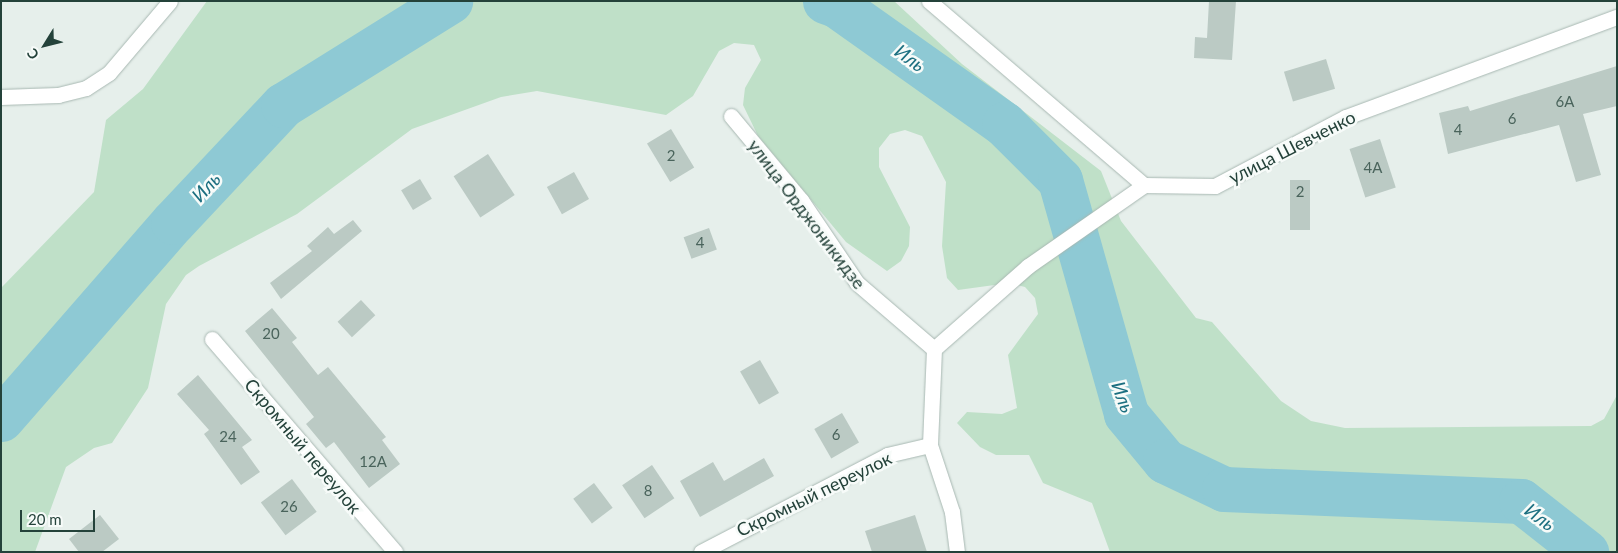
<!DOCTYPE html>
<meta charset="utf-8">
<style>
body{margin:0}
#map{position:relative;width:1618px;height:553px;overflow:hidden;background:#e6efeb;font-family:Lato,sans-serif}
div>[style]{position:absolute}
.green>*{inset:0;background:#bfe0c8}
.river>*{height:45px;margin:-22.5px;padding:0 22.5px;transform-origin:22.5px;border-radius:22.5px;background:#8ec9d4}
.building>*{inset:0;background:#bbcac4;transform-origin:0 0}
.roads{filter:drop-shadow(0 0 1px #a8b8b2) drop-shadow(0 0 1px #a8b8b2)}
.minor>*{height:15px;margin:-7.5px;padding:0 7.5px;transform-origin:7.5px;border-radius:7.5px;background:#fff}
span{translate:-50% -50%;white-space:nowrap;text-align:center;line-height:1.15;-webkit-text-stroke:5px #f7fbf9;paint-order:stroke}
.number-label{font-size:15px;color:#4a645c}
.number-label span{-webkit-text-stroke-width:0}
.street-label{font-size:18px;color:#24423a}
.water-label{font-size:19px;color:#1c6f80;font-style:italic}
.frame{position:absolute;inset:0;border:2px solid #24423a;pointer-events:none}
.north{position:absolute;left:20px;top:20px;width:50px;height:50px;-webkit-text-stroke:4px #f7fbf9;paint-order:stroke;rotate:234deg;font-size:14px;font-weight:700;line-height:20px;text-align:center;color:#24423a}
.north::after{content:'';display:block;margin:auto;width:18px;height:22px;background:#24423a;clip-path:polygon(50% 0,100% 100%,50% 72%,0 100%)}
.scale{position:absolute;left:20px;top:510px;width:75px;height:22px;box-sizing:border-box;border:2px solid #24423a;border-top:0;padding-left:6px;font-size:15px;line-height:18px;white-space:nowrap;color:#24423a;-webkit-text-stroke:4px #f7fbf9;paint-order:stroke}
</style>
<div id="map">
<div class="green">
<div style="clip-path:polygon(207px 1px,894px 1px,962px 64px,1101px 171px,1121px 221px,1196px 318px,1212px 322px,1281px 401px,1311px 421px,1345px 428px,1591px 426px,1604px 419px,1617px 395px,1617px 552px,1110px 552px,1092px 503px,1043px 483px,1029px 455px,996px 455px,980px 447px,957px 423px,967px 412px,1002px 414px,1017px 408px,1008px 355px,1038px 314px,1035px 298px,1025px 287px,1009px 283px,958px 290px,947px 278px,942px 246px,946px 182px,922px 136px,905px 130px,890px 134px,879px 148px,879px 167px,910px 227px,909px 246px,901px 261px,887px 271px,846px 242px,758px 136px,743px 105px,745px 88px,761px 60px,754px 45px,734px 43px,719px 51px,693px 96px,666px 115px,537px 91px,501px 97px,412px 129px,297px 214px,199px 266px,186px 275px,166px 304px,148px 388px,112px 443px,94px 448px,66px 467px,35px 552px,1px 552px,1px 288px,94px 192px,106px 120px,143px 89px)"></div>
</div>
<div class="river">
<div style="left:825px;top:1px;width:12px;rotate:20deg"></div>
<div style="left:836px;top:5px;width:206px;rotate:35.3deg"></div>
<div style="left:1004px;top:124px;width:79px;rotate:45deg"></div>
<div style="left:1060px;top:180px;width:243px;rotate:74.2deg"></div>
<div style="left:1126px;top:414px;width:61px;rotate:50.3deg"></div>
<div style="left:1165px;top:461px;width:65px;rotate:25.4deg"></div>
<div style="left:1224px;top:489px;width:297px;rotate:2.3deg"></div>
<div style="left:1521px;top:501px;width:83px;rotate:38.1deg"></div>
<div style="left:1px;top:419px;width:262px;rotate:-48.9deg"></div>
<div style="left:173px;top:222px;width:161px;rotate:-46.8deg"></div>
<div style="left:283px;top:105px;width:197px;rotate:-31.9deg"></div>
</div>
<div class="building">
<div style="clip-path:polygon(1209px 1px,1236px 1px,1232px 60px,1194px 58px,1195px 37px,1207px 38px)"></div>
<div style="left:1326px;top:59px;width:31px;height:44px;rotate:73deg"></div>
<div style="clip-path:polygon(1617px 66px,1617px 106px,1583px 114px,1601px 175px,1576px 182px,1559px 125px,1448px 154px,1439px 113px,1468px 106px,1470px 111px)"></div>
<div style="left:671px;top:129px;width:45px;height:28px;rotate:59deg"></div>
<div style="left:1380px;top:139px;width:51px;height:32px;rotate:72deg"></div>
<div style="left:488px;top:154px;width:49px;height:41px;rotate:57deg"></div>
<div style="left:574px;top:172px;width:31px;height:31px;rotate:61deg"></div>
<div style="left:420px;top:179px;width:23px;height:22px;rotate:59deg"></div>
<div style="left:1290px;top:180px;width:20px;height:50px"></div>
<div style="clip-path:polygon(353px 220px,362px 231px,281px 299px,270px 283px,312px 251px,307px 246px,328px 227px,334px 234px)"></div>
<div style="left:709px;top:228px;width:23px;height:27px;rotate:70deg"></div>
<div style="left:361px;top:300px;width:21px;height:32px;rotate:47deg"></div>
<div style="clip-path:polygon(272px 308px,297px 338px,292px 342px,318px 375px,328px 367px,386px 437px,382px 440px,400px 464px,369px 488px,334px 442px,326px 448px,306px 424px,314px 417px,245px 331px)"></div>
<div style="left:760px;top:360px;width:38px;height:23px;rotate:60deg"></div>
<div style="clip-path:polygon(198px 375px,252px 440px,242px 447px,260px 472px,241px 485px,204px 434px,209px 430px,177px 394px)"></div>
<div style="left:842px;top:413px;width:34px;height:32px;rotate:60deg"></div>
<div style="clip-path:polygon(764px 458px,774px 476px,700px 517px,680px 481px,713px 462px,724px 481px)"></div>
<div style="left:652px;top:465px;width:40px;height:36px;rotate:56deg"></div>
<div style="left:292px;top:479px;width:41px;height:39px;rotate:53deg"></div>
<div style="left:594px;top:483px;width:31px;height:26px;rotate:53deg"></div>
<div style="clip-path:polygon(100px 515px,119px 539px,102px 552px,79px 552px,69px 539px)"></div>
<div style="clip-path:polygon(915px 515px,927px 552px,872px 552px,865px 531px)"></div>
</div>
<div class="roads">
<div class="minor">
<div style="left:929px;top:1px;width:283px;rotate:40.6deg"></div>
<div style="left:1144px;top:185px;width:71px;rotate:0.8deg"></div>
<div style="left:1215px;top:186px;width:148px;rotate:-27.8deg"></div>
<div style="left:1346px;top:117px;width:289px;rotate:-20.3deg"></div>
<div style="left:1px;top:97px;width:57px;rotate:-2deg"></div>
<div style="left:58px;top:95px;width:29px;rotate:-14deg"></div>
<div style="left:86px;top:88px;width:27px;rotate:-33deg"></div>
<div style="left:109px;top:73px;width:94px;rotate:-49.7deg"></div>
<div style="left:731px;top:116px;width:109px;rotate:50.2deg"></div>
<div style="left:801px;top:200px;width:100px;rotate:56deg"></div>
<div style="left:857px;top:283px;width:101px;rotate:40.6deg"></div>
<div style="left:934px;top:349px;width:96px;rotate:92.4deg"></div>
<div style="left:930px;top:445px;width:71px;rotate:71.8deg"></div>
<div style="left:952px;top:512px;width:40px;rotate:82.9deg"></div>
<div style="left:212px;top:339px;width:281px;rotate:49.3deg"></div>
<div style="left:934px;top:349px;width:125px;rotate:-41.4deg"></div>
<div style="left:1028px;top:266px;width:141px;rotate:-34.9deg"></div>
<div style="left:701px;top:552px;width:210px;rotate:-27.5deg"></div>
<div style="left:887px;top:455px;width:44px;rotate:-13.1deg"></div>
</div>
</div>
<div class="number-label">
<span style="left:1565px;top:102px">6А</span>
<span style="left:1512px;top:119px">6</span>
<span style="left:1458px;top:130px">4</span>
<span style="left:671px;top:156px">2</span>
<span style="left:1373px;top:168px">4А</span>
<span style="left:1300px;top:192px">2</span>
<span style="left:700px;top:243px">4</span>
<span style="left:271px;top:334px">20</span>
<span style="left:836px;top:435px">6</span>
<span style="left:228px;top:437px">24</span>
<span style="left:373px;top:462px">12А</span>
<span style="left:648px;top:491px">8</span>
<span style="left:289px;top:507px">26</span>
</div>
<div class="street-label">
<span style="left:1292px;top:147px;rotate:-27deg">улица Шевченко</span>
<span style="left:807px;top:214px;rotate:53deg">улица Орджоникидзе</span>
<span style="left:303px;top:446px;rotate:50deg">Скромный переулок</span>
<span style="left:814px;top:494px;rotate:-26deg">Скромный переулок</span>
</div>
<div class="water-label">
<span style="left:910px;top:58px;rotate:36deg">Иль</span>
<span style="left:206px;top:187px;rotate:-47deg">Иль</span>
<span style="left:1123px;top:397px;rotate:70deg">Иль</span>
<span style="left:1540px;top:517px;rotate:37deg">Иль</span>
</div>
<div class="frame"></div>
<div class="north">С</div>
<div class="scale">20 m</div>
</div>
